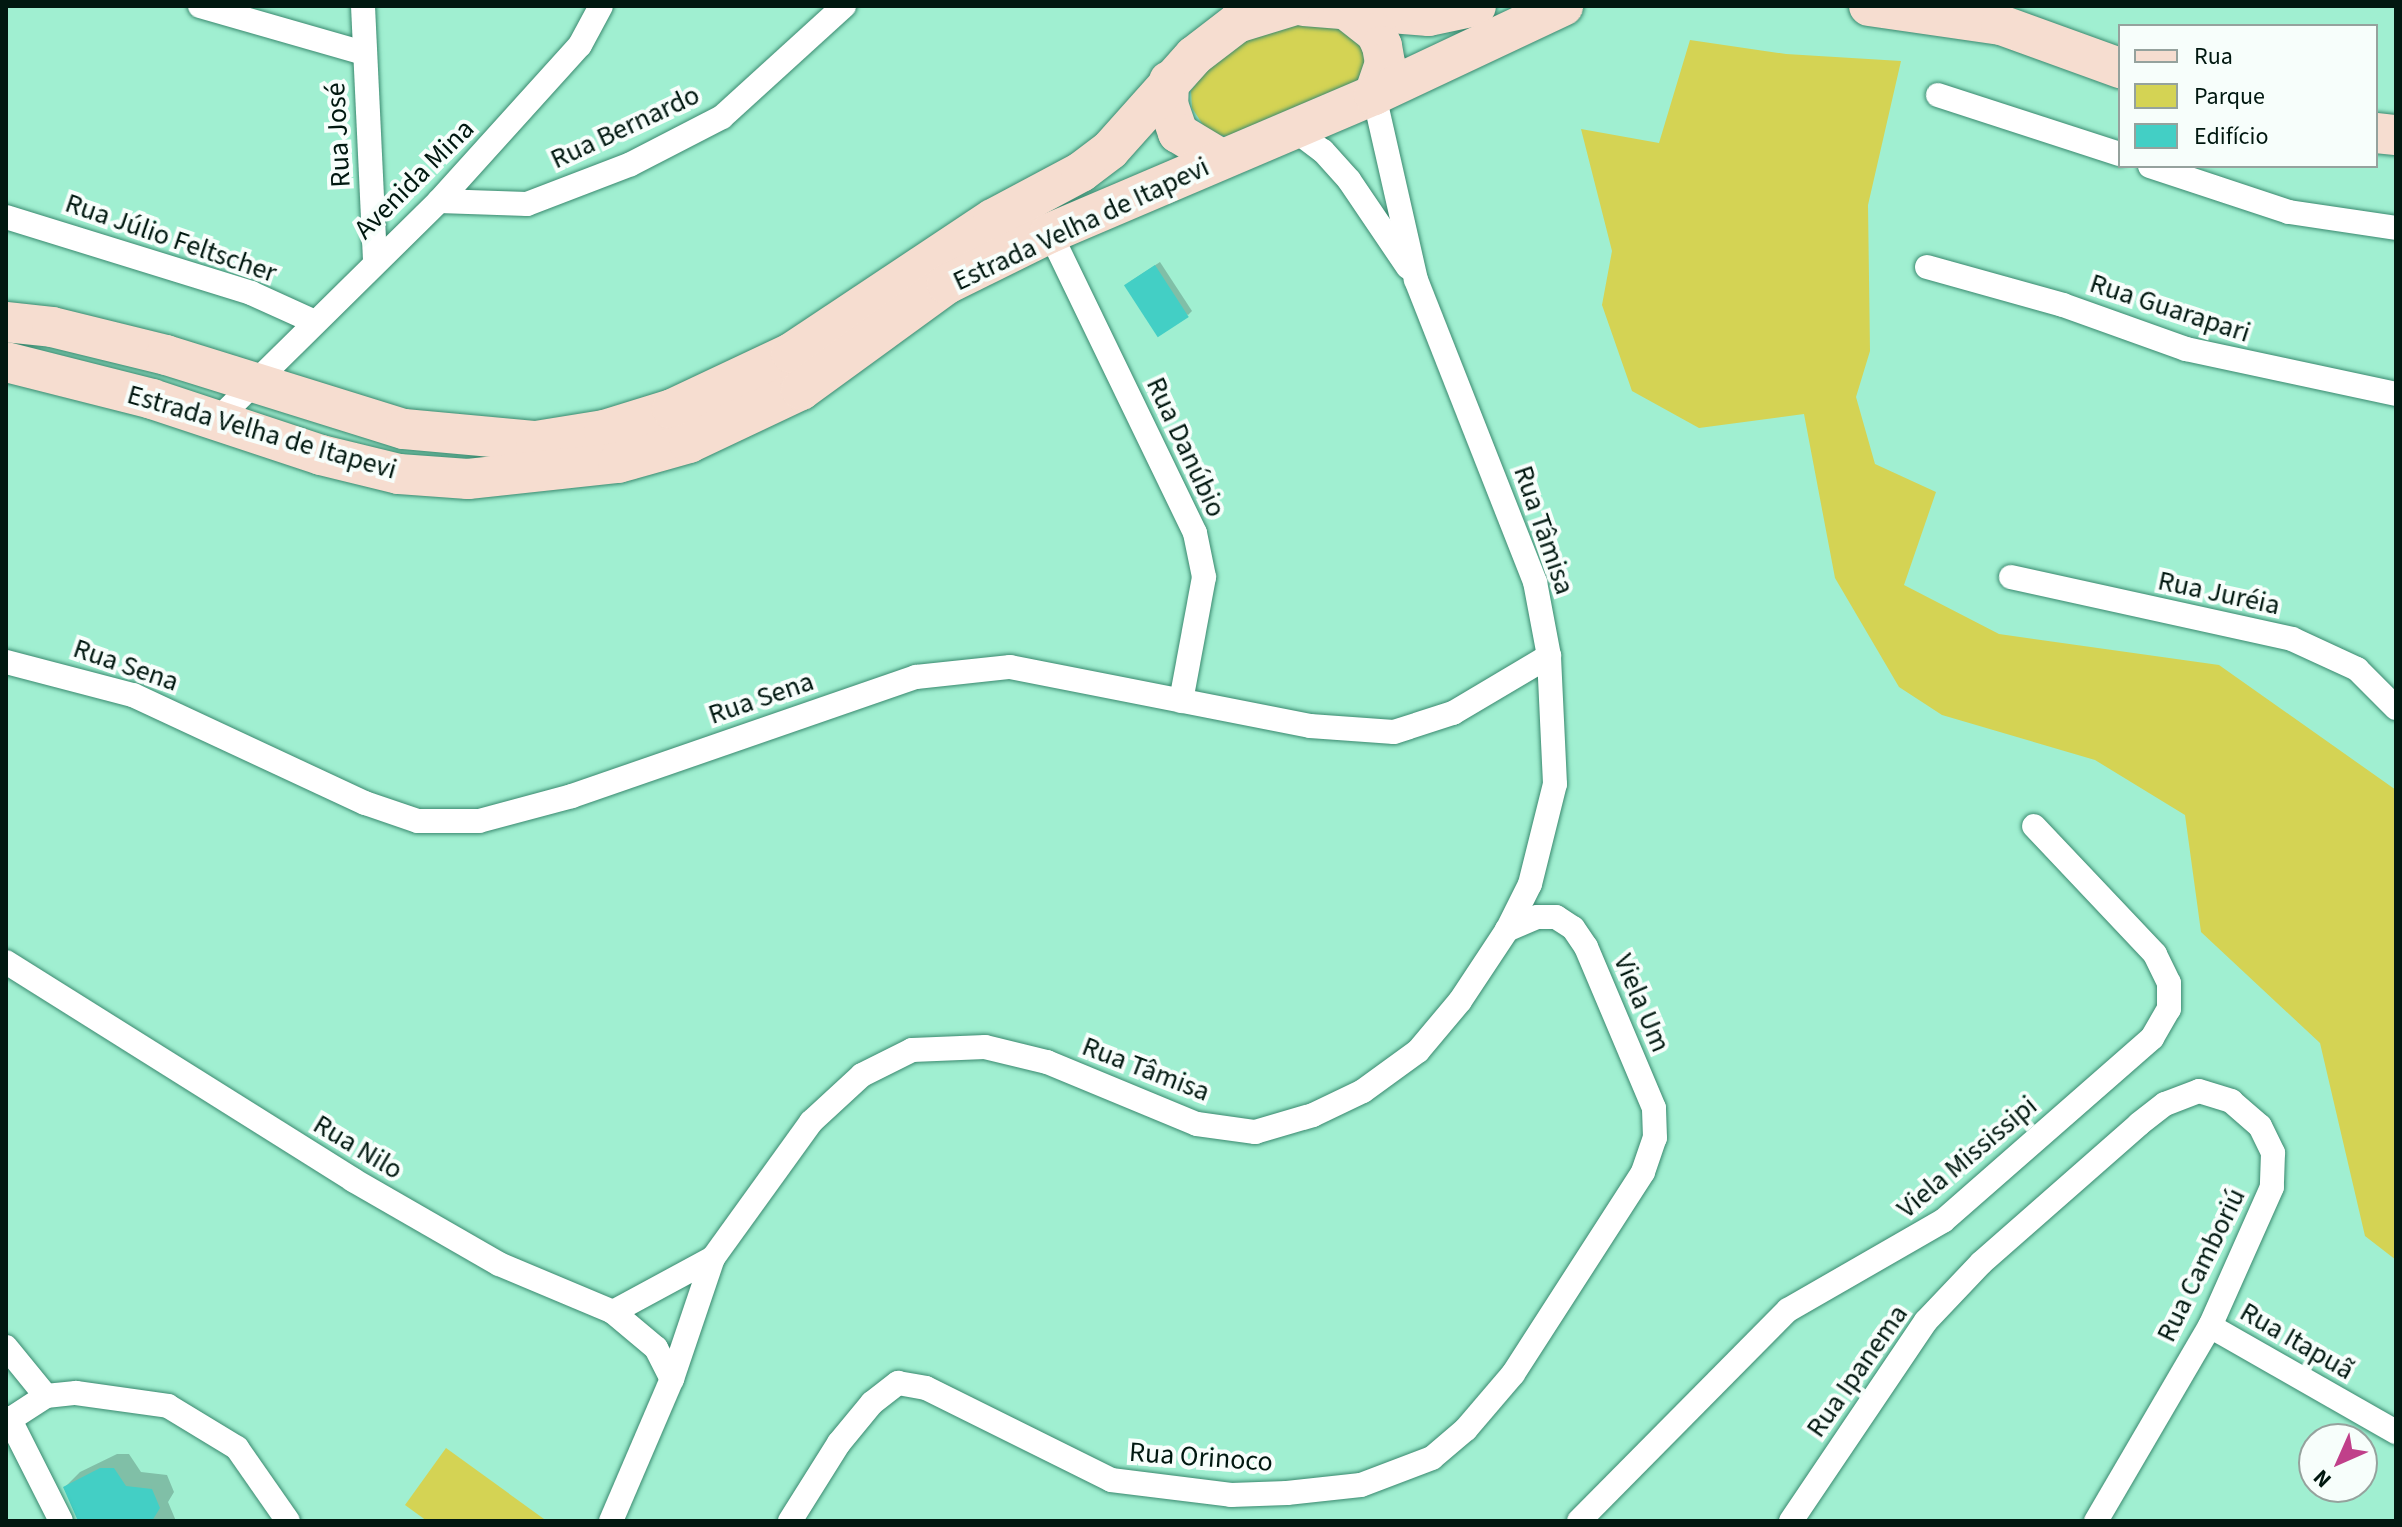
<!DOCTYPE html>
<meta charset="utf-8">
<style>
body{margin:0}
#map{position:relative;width:2402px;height:1527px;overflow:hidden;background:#a0efd1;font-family:"Source Sans 3",sans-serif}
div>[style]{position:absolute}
.green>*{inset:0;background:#d4d354}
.shadow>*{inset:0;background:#0003}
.building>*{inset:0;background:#43cfc5;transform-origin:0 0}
.roads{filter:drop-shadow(0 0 2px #3a896f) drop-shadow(0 0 2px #3a896f)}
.minor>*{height:24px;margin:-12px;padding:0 12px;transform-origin:12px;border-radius:12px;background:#fff}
.primary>*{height:40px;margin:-20px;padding:0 20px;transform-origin:20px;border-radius:20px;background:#f6ddd0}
span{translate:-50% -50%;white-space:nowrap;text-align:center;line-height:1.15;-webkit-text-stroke:8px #f7fefb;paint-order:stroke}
.street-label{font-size:28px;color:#011810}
.frame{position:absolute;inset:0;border:8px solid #011810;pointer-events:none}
.legend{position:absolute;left:2118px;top:24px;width:260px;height:144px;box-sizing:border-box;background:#f7fefb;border:2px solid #95a29d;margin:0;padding:10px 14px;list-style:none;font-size:24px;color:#011810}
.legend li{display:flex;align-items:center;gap:16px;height:40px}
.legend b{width:40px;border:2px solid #95a29d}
.north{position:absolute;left:2298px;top:1423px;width:80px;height:80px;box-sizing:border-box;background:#f7fefb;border:2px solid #95a29d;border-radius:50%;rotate:225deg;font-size:22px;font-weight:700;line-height:32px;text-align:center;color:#011810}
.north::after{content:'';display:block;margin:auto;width:28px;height:36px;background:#c0408a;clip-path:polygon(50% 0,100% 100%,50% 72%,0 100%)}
</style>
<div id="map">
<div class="green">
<div style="clip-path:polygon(1299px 17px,1364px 34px,1366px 77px,1236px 137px,1209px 134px,1192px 108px,1191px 91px,1201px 77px,1241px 39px)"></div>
<div style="clip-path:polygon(1690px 40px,1786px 54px,1901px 61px,1868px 205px,1870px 351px,1856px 397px,1875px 464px,1936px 492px,1904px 585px,1999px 634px,2219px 665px,2396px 790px,2396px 1260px,2365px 1236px,2320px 1043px,2201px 932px,2185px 815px,2095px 760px,1942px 715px,1899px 687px,1835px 578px,1804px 414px,1699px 428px,1632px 391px,1602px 305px,1612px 251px,1581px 129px,1659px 143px)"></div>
<div style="clip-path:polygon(446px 1448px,544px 1519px,543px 1521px,427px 1521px,405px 1505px)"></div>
</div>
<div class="shadow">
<div style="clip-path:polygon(1160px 262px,1192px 311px,1188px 315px,1131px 281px)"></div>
<div style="clip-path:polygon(117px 1454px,129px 1454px,141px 1472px,167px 1475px,174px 1492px,168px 1502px,176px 1521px,80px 1521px,65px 1487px,80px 1472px)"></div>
</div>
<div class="building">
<div style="left:1155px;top:265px;width:62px;height:37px;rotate:57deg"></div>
<div style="clip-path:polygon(100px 1468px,114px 1468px,126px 1486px,152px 1489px,160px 1508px,152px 1521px,78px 1521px,63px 1487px)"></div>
</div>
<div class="roads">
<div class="minor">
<div style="left:200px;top:6px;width:171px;rotate:16deg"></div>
<div style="left:363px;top:6px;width:255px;rotate:87.3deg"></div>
<div style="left:1938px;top:95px;width:191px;rotate:18deg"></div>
<div style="left:1292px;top:128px;width:39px;rotate:37deg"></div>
<div style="left:1323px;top:151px;width:39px;rotate:48deg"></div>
<div style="left:1349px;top:180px;width:105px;rotate:55.9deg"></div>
<div style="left:2150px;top:166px;width:146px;rotate:18.3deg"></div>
<div style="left:2289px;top:212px;width:108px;rotate:8.5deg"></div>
<div style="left:439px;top:201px;width:88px;rotate:2deg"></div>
<div style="left:527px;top:204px;width:111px;rotate:-21deg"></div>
<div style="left:631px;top:164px;width:102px;rotate:-27.3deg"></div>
<div style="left:722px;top:117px;width:165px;rotate:-42.3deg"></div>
<div style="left:6px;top:217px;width:257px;rotate:17.2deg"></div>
<div style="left:251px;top:293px;width:70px;rotate:24.4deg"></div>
<div style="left:1050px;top:233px;width:333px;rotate:64.2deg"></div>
<div style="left:1195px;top:533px;width:45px;rotate:78.4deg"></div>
<div style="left:1204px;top:577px;width:126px;rotate:100.5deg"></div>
<div style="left:1927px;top:267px;width:141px;rotate:15.6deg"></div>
<div style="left:2063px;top:305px;width:131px;rotate:19.7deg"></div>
<div style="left:2186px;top:349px;width:215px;rotate:12.1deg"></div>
<div style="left:216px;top:421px;width:313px;rotate:-44.6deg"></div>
<div style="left:439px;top:201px;width:210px;rotate:-47.9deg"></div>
<div style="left:580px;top:45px;width:44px;rotate:-61.7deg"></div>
<div style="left:2011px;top:577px;width:288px;rotate:12.4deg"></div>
<div style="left:2292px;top:639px;width:72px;rotate:24.8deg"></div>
<div style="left:2357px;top:669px;width:55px;rotate:45deg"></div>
<div style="left:6px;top:662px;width:131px;rotate:14.6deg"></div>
<div style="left:133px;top:695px;width:256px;rotate:25deg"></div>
<div style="left:365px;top:803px;width:56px;rotate:18.8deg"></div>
<div style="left:418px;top:821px;width:61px"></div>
<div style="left:479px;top:821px;width:96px;rotate:-15deg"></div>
<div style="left:572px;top:796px;width:364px;rotate:-19.1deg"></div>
<div style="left:916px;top:677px;width:95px;rotate:-6.1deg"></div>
<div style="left:1010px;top:667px;width:306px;rotate:11.1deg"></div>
<div style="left:1310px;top:726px;width:84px;rotate:4.1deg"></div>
<div style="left:1394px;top:732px;width:62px;rotate:-17.9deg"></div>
<div style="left:1453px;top:713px;width:112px;rotate:-30.7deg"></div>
<div style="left:6px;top:962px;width:410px;rotate:32.1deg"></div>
<div style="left:353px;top:1180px;width:168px;rotate:29.9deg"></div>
<div style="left:499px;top:1264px;width:124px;rotate:22.8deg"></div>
<div style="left:613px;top:1312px;width:56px;rotate:39.9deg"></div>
<div style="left:656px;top:1348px;width:35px;rotate:63deg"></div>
<div style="left:613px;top:1312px;width:114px;rotate:-28.4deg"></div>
<div style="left:2210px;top:1326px;width:214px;rotate:29.7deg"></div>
<div style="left:6px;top:1347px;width:63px;rotate:50.8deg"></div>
<div style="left:9px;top:1418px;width:115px;rotate:63.2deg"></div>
<div style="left:6px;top:1422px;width:48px;rotate:-33deg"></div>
<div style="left:46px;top:1396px;width:30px;rotate:-6deg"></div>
<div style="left:76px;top:1393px;width:93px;rotate:8deg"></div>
<div style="left:168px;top:1406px;width:81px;rotate:31.3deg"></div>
<div style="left:237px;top:1448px;width:89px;rotate:55.1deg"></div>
<div style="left:611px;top:1521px;width:155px;rotate:-66.8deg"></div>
<div style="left:672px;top:1379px;width:128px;rotate:-71.3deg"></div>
<div style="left:713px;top:1258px;width:168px;rotate:-54.2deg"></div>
<div style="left:811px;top:1122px;width:69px;rotate:-42.7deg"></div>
<div style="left:862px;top:1075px;width:56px;rotate:-26.6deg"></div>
<div style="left:912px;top:1050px;width:73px;rotate:-2.4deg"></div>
<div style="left:985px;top:1047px;width:64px;rotate:13.6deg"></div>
<div style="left:1047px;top:1062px;width:162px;rotate:22.5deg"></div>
<div style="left:1197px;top:1124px;width:59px;rotate:7.9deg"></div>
<div style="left:1255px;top:1132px;width:60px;rotate:-16.3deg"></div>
<div style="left:1313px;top:1115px;width:55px;rotate:-25.6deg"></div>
<div style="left:1363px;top:1091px;width:68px;rotate:-36deg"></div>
<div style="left:1418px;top:1051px;width:65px;rotate:-50deg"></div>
<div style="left:1460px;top:1001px;width:85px;rotate:-56.5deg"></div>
<div style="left:1507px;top:930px;width:51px;rotate:-63.4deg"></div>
<div style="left:1530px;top:884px;width:103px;rotate:-76deg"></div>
<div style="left:1555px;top:784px;width:128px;rotate:-92.7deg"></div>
<div style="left:1549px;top:656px;width:75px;rotate:-100.7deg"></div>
<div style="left:1535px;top:582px;width:325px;rotate:-111.5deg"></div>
<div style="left:1416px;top:280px;width:190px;rotate:-102.8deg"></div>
<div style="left:790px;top:1521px;width:92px;rotate:-57.9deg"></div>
<div style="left:839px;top:1443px;width:52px;rotate:-50.5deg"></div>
<div style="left:872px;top:1403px;width:33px;rotate:-38deg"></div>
<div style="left:898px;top:1383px;width:28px;rotate:10deg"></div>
<div style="left:926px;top:1388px;width:207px;rotate:26.4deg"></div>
<div style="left:1111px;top:1480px;width:121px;rotate:7.1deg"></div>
<div style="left:1231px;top:1495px;width:56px;rotate:-2deg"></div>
<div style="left:1287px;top:1493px;width:74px;rotate:-6.2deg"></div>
<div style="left:1361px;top:1485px;width:76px;rotate:-20.8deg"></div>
<div style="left:1432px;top:1458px;width:45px;rotate:-40.5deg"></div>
<div style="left:1466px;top:1429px;width:72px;rotate:-49.5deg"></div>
<div style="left:1513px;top:1374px;width:240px;rotate:-57.2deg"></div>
<div style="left:1643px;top:1172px;width:36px;rotate:-71deg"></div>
<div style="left:1655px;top:1138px;width:30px;rotate:-92deg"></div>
<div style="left:1654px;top:1108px;width:175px;rotate:-112.9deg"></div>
<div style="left:1586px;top:947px;width:23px;rotate:-124deg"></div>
<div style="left:1573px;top:928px;width:20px;rotate:-147deg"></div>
<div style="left:1556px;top:917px;width:19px;rotate:180deg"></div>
<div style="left:1537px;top:917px;width:33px;rotate:157deg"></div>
<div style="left:1579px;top:1521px;width:297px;rotate:-45.3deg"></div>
<div style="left:1788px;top:1310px;width:179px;rotate:-29.9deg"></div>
<div style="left:1943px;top:1221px;width:278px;rotate:-41.2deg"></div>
<div style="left:2152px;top:1038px;width:34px;rotate:-60deg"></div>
<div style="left:2169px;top:1009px;width:26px;rotate:-90deg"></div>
<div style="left:2169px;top:983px;width:32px;rotate:-116deg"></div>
<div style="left:2155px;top:954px;width:176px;rotate:-133.4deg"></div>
<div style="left:1791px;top:1521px;width:241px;rotate:-56deg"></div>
<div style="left:1926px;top:1321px;width:80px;rotate:-46.5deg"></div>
<div style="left:1981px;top:1263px;width:210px;rotate:-41.3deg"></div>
<div style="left:2139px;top:1124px;width:33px;rotate:-38deg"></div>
<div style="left:2165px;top:1104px;width:36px;rotate:-21deg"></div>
<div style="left:2199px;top:1091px;width:34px;rotate:17deg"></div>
<div style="left:2231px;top:1101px;width:38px;rotate:41deg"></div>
<div style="left:2260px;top:1126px;width:30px;rotate:64deg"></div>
<div style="left:2273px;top:1153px;width:34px;rotate:92deg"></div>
<div style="left:2272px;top:1187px;width:152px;rotate:114deg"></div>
<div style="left:2210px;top:1326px;width:226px;rotate:120.3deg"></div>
</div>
<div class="primary">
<div style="left:1304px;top:6px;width:125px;rotate:4.6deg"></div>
<div style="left:1429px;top:16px;width:48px;rotate:-12deg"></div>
<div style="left:1869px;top:6px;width:133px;rotate:8.2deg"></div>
<div style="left:2001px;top:25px;width:127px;rotate:19.9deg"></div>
<div style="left:1343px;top:7px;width:42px;rotate:38.2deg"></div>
<div style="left:1376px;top:33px;width:14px;rotate:65deg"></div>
<div style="left:1382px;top:46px;width:17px;rotate:80deg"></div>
<div style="left:1385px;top:63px;width:34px;rotate:109deg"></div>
<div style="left:1169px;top:81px;width:23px;rotate:92deg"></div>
<div style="left:1168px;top:104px;width:31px;rotate:71deg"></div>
<div style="left:1178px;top:133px;width:50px;rotate:31.2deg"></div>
<div style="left:2376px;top:133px;width:20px;rotate:6deg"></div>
<div style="left:6px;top:322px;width:46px;rotate:6.2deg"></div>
<div style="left:52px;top:327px;width:117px;rotate:13.8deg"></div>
<div style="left:166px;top:355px;width:249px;rotate:17.3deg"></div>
<div style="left:404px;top:429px;width:133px;rotate:5.2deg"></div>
<div style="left:536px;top:441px;width:69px;rotate:-9.2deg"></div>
<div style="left:604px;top:430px;width:71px;rotate:-17.2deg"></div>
<div style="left:672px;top:409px;width:132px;rotate:-25.2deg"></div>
<div style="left:791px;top:353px;width:242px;rotate:-33.6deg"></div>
<div style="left:993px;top:219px;width:100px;rotate:-28.1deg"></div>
<div style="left:1081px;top:172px;width:36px;rotate:-37deg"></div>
<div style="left:1110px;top:150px;width:126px;rotate:-48.2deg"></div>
<div style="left:1194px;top:56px;width:54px;rotate:-37.5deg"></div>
<div style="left:1237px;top:23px;width:58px;rotate:-17.2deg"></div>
<div style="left:6px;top:362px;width:151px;rotate:14.2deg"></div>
<div style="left:152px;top:399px;width:178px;rotate:18.3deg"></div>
<div style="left:321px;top:455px;width:80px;rotate:13.7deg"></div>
<div style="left:399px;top:474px;width:69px;rotate:4.1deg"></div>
<div style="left:468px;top:479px;width:151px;rotate:-6.1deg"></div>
<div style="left:618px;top:463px;width:74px;rotate:-15.7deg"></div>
<div style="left:689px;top:443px;width:124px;rotate:-25.3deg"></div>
<div style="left:801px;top:390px;width:180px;rotate:-36deg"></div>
<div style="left:947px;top:284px;width:115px;rotate:-26.3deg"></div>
<div style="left:1050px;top:233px;width:352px;rotate:-23.1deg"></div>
<div style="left:1374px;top:95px;width:209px;rotate:-25.2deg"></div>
</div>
</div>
<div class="street-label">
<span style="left:625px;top:127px;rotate:-25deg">Rua Bernardo</span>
<span style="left:338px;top:135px;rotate:-93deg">Rua José</span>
<span style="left:414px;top:179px;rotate:-45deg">Avenida Mina</span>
<span style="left:1081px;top:224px;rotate:-25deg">Estrada Velha de Itapevi</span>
<span style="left:171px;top:238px;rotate:19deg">Rua Júlio Feltscher</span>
<span style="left:2170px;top:308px;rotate:18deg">Rua Guarapari</span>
<span style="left:262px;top:432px;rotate:16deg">Estrada Velha de Itapevi</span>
<span style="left:1186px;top:447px;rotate:65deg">Rua Danúbio</span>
<span style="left:1544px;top:530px;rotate:71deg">Rua Tâmisa</span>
<span style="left:2219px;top:593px;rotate:12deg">Rua Juréia</span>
<span style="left:126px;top:665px;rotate:19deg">Rua Sena</span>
<span style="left:761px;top:698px;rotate:-19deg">Rua Sena</span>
<span style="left:1642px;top:1003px;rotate:67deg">Viela Um</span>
<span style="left:1146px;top:1069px;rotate:21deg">Rua Tâmisa</span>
<span style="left:358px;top:1147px;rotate:31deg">Rua Nilo</span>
<span style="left:1967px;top:1157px;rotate:-40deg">Viela Mississipi</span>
<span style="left:2201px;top:1265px;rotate:-64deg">Rua Camboriú</span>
<span style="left:2297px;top:1341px;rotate:30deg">Rua Itapuã</span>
<span style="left:1857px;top:1371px;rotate:-55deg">Rua Ipanema</span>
<span style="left:1201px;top:1457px;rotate:4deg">Rua Orinoco</span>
</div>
<div class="frame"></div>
<ul class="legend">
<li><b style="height:10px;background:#f6ddd0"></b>Rua</li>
<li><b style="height:22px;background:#d4d354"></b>Parque</li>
<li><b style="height:22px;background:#43cfc5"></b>Edifício</li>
</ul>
<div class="north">N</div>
</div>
